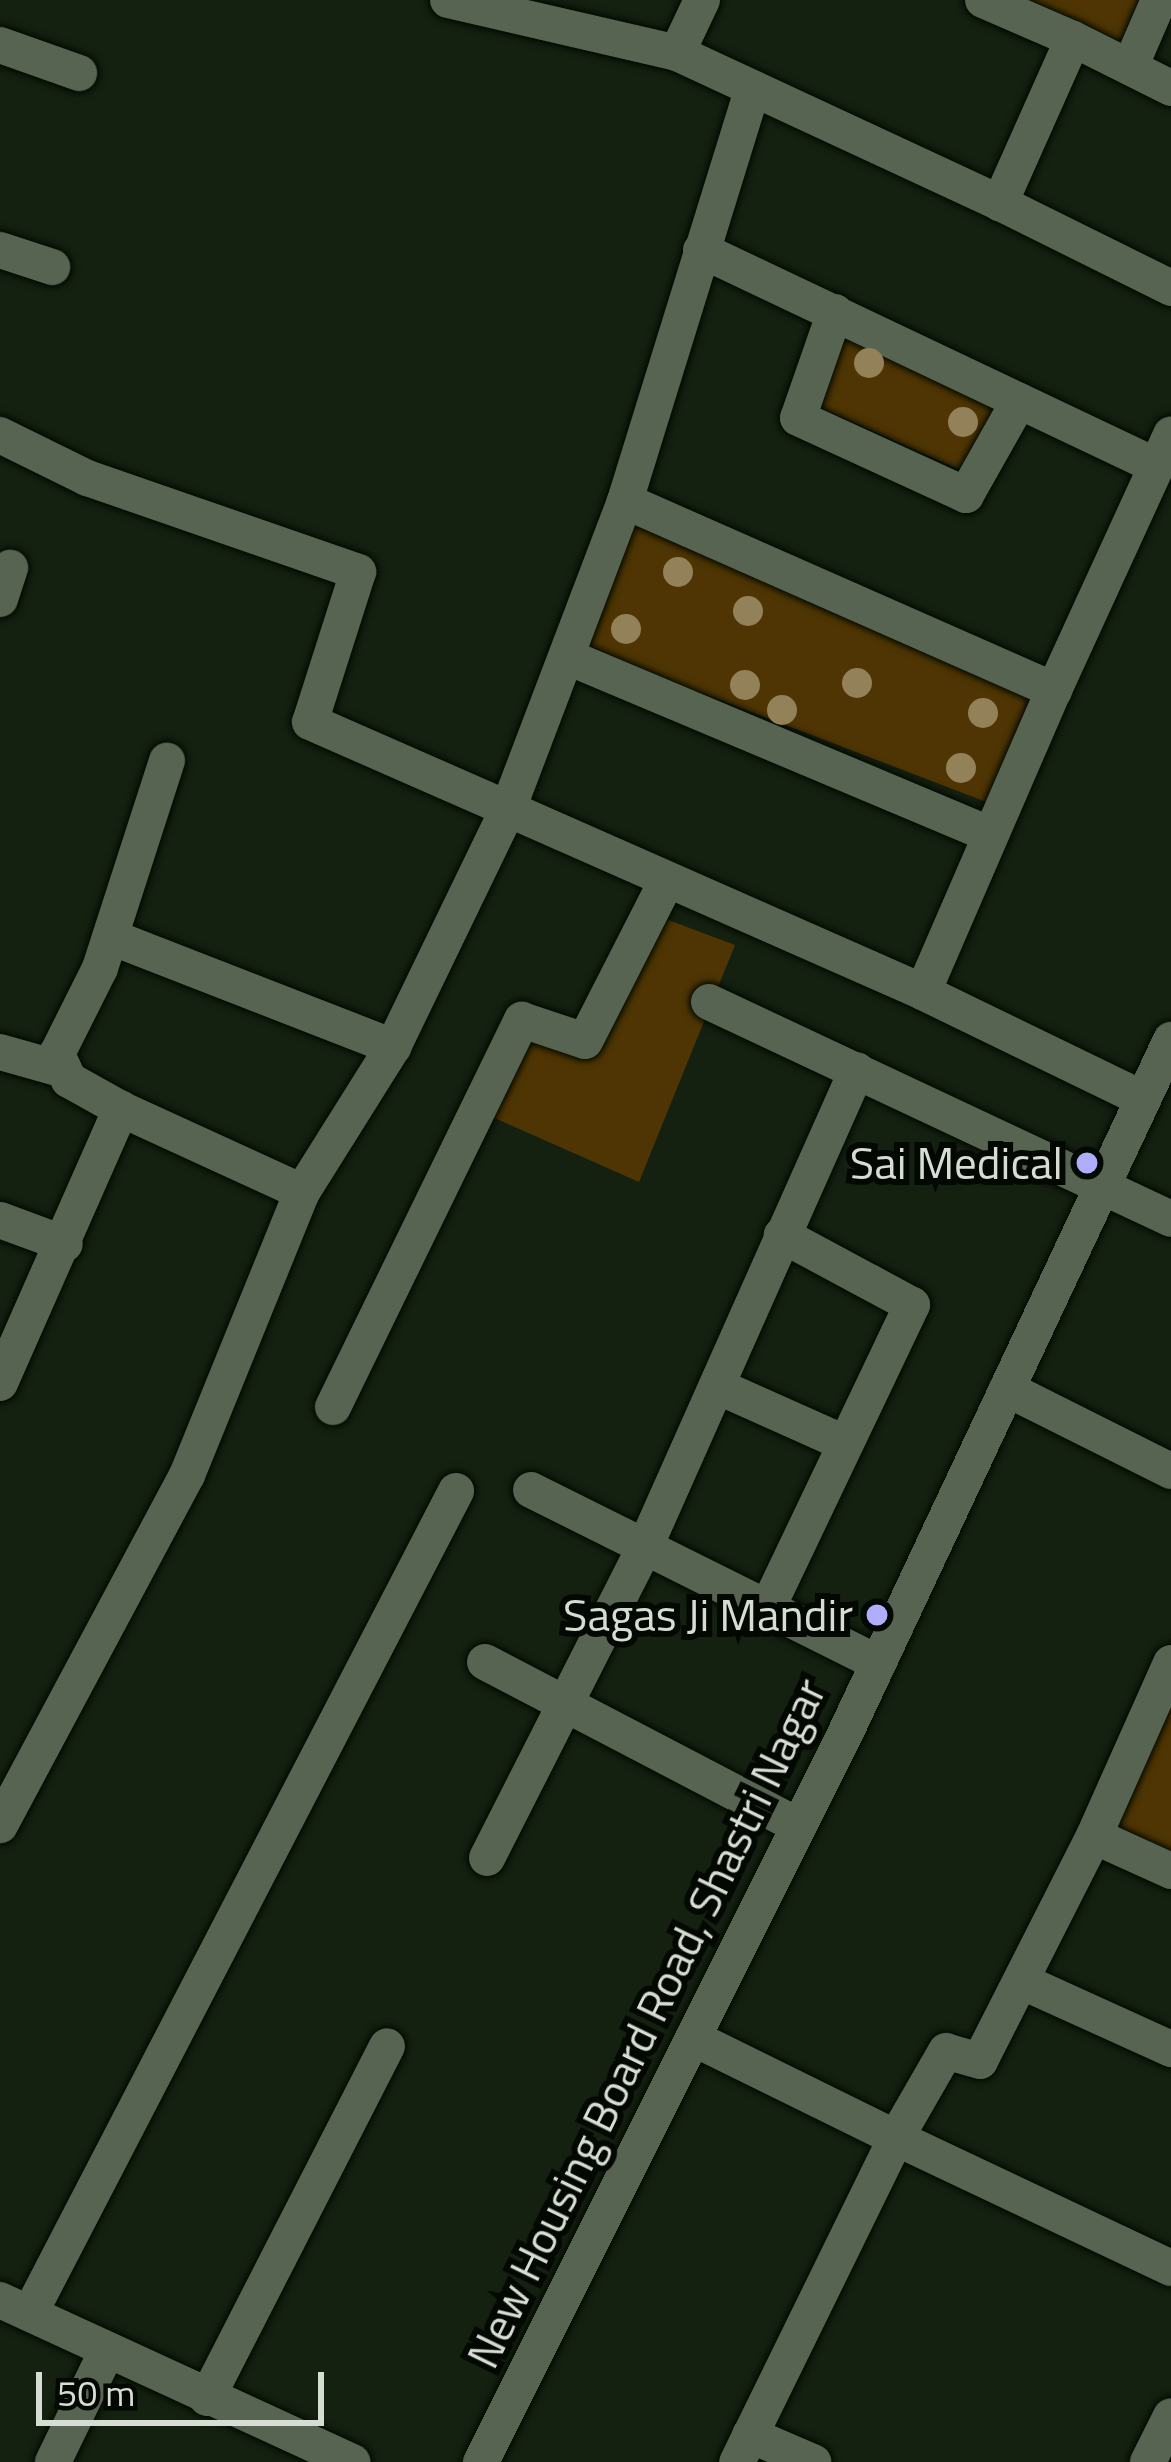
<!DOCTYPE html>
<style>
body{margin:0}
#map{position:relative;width:1171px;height:2462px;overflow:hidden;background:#142010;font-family:"Titillium Web",sans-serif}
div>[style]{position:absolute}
.green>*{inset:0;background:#4e3503;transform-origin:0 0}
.roads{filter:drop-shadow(0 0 3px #020901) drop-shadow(0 0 3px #020901)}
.minor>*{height:36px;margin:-18px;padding:0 18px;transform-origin:18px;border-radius:18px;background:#566451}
.trees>*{width:30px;height:30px;margin:-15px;border-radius:50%;background:#928159}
.dots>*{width:33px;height:33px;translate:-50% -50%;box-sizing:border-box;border:6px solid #040803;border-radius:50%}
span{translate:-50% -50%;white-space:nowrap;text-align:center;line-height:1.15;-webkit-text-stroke:12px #040803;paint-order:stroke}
.poi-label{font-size:45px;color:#d6ded3}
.right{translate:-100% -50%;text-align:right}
.street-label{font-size:45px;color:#d6ded3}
.scale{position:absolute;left:36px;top:2372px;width:288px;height:54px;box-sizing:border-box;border:6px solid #d6ded3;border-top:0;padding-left:15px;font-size:36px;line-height:42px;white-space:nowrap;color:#d6ded3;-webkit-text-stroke:9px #040803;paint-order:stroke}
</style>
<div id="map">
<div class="green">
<div style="clip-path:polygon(1024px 0,1139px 0,1119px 45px)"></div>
<div style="left:846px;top:327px;width:178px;height:84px;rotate:24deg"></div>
<div style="left:633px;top:525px;width:432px;height:132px;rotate:21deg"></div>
<div style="clip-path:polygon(658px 916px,735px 945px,639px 1182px,490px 1116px,530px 1037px,591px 1059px)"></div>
<div style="clip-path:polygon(1171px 1701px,1171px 1858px,1108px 1829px)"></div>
</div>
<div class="roads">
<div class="minor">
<div style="left:448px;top:0;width:235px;rotate:13deg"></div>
<div style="left:702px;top:0;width:59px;rotate:115.3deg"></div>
<div style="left:677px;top:53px;width:356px;rotate:24.9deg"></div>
<div style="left:983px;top:0;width:98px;rotate:23.4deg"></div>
<div style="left:0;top:45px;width:84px;rotate:19.5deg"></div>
<div style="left:1130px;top:67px;width:73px;rotate:-66.6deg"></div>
<div style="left:1171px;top:88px;width:110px;rotate:-153.4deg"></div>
<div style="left:1073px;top:39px;width:180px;rotate:114deg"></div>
<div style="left:1000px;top:203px;width:191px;rotate:26.4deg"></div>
<div style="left:0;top:250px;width:55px;rotate:18.1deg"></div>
<div style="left:701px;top:250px;width:504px;rotate:25.39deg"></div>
<div style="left:835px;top:312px;width:112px;rotate:109.2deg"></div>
<div style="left:798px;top:418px;width:185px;rotate:24.6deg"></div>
<div style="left:966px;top:495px;width:108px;rotate:-60.6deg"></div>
<div style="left:0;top:435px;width:97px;rotate:26.3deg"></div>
<div style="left:87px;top:478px;width:287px;rotate:19.1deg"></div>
<div style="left:358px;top:572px;width:157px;rotate:107.7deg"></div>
<div style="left:310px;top:722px;width:216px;rotate:23.7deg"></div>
<div style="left:508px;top:809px;width:264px;rotate:115.8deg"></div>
<div style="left:393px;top:1047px;width:171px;rotate:122.1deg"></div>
<div style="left:302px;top:1192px;width:305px;rotate:112.1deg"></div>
<div style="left:187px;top:1475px;width:397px;rotate:118.1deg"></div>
<div style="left:625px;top:501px;width:432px;rotate:-72.8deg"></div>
<div style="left:0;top:599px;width:33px;rotate:-72deg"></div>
<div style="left:570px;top:658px;width:454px;rotate:22.8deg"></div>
<div style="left:111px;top:937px;width:303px;rotate:21.3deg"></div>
<div style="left:923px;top:992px;width:329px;rotate:-66.6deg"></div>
<div style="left:709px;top:1002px;width:510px;rotate:25.16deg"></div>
<div style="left:0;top:1052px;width:59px;rotate:15.7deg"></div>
<div style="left:1143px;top:1099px;width:245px;rotate:-154.1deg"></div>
<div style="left:923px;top:992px;width:454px;rotate:-156.2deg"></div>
<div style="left:508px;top:809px;width:329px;rotate:-69.2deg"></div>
<div style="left:625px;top:501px;width:469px;rotate:23.8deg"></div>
<div style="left:1054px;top:690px;width:281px;rotate:-65.4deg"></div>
<div style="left:121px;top:1109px;width:60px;rotate:-150.9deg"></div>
<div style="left:69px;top:1080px;width:29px;rotate:-115deg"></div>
<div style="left:57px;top:1054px;width:96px;rotate:-63.4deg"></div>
<div style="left:100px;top:968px;width:218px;rotate:-72.1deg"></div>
<div style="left:0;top:1220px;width:69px;rotate:20.3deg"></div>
<div style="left:0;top:1383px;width:300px;rotate:-66.2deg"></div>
<div style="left:121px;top:1109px;width:199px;rotate:24.6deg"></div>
<div style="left:719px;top:1387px;width:137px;rotate:24.1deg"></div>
<div style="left:1007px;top:1389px;width:183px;rotate:26.6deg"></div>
<div style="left:333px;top:1407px;width:431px;rotate:-64deg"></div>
<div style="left:522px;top:1020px;width:66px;rotate:18.4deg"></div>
<div style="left:585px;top:1041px;width:178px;rotate:-63deg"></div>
<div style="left:531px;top:1490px;width:388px;rotate:26.5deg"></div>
<div style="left:767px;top:1609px;width:337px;rotate:-64.5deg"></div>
<div style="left:912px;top:1305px;width:148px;rotate:-151.7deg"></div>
<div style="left:485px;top:1662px;width:354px;rotate:27.6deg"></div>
<div style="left:1171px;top:1663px;width:189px;rotate:114deg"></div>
<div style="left:1094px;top:1836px;width:85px;rotate:24.4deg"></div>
<div style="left:1094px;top:1836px;width:252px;rotate:116.9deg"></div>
<div style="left:980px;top:2061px;width:35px;rotate:-164deg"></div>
<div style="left:946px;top:2051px;width:100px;rotate:119.9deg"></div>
<div style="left:896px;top:2138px;width:304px;rotate:25.3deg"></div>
<div style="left:487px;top:1858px;width:347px;rotate:-63.1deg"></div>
<div style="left:644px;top:1549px;width:524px;rotate:-66.03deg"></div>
<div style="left:1021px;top:1981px;width:165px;rotate:24.4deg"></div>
<div style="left:693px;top:2038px;width:226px;rotate:26.2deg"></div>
<div style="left:896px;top:2138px;width:361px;rotate:116.1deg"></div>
<div style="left:0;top:2300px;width:388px;rotate:24.7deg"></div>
<div style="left:30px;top:2313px;width:926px;rotate:-62.6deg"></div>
<div style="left:207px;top:2398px;width:395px;rotate:-62.9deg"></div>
<div style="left:750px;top:2435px;width:69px;rotate:23.2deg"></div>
<div style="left:53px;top:2462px;width:121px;rotate:-64.1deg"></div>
<div style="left:481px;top:2462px;width:814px;rotate:-63.43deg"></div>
<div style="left:845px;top:1734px;width:767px;rotate:-64.84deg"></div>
<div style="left:1148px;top:2462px;width:51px;rotate:-63.4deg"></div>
</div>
</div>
<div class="trees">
<div style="left:869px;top:363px"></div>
<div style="left:963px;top:422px"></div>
<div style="left:678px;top:572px"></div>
<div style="left:748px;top:611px"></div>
<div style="left:626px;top:629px"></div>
<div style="left:857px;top:683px"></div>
<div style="left:745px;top:685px"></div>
<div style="left:782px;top:710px"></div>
<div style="left:983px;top:713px"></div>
<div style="left:961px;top:768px"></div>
</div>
<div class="dots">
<div style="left:1087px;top:1163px;background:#b0aefa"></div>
<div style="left:877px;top:1615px;background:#b0aefa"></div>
</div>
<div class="poi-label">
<span class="right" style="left:1063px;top:1163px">Sai Medical</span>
<span class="right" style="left:853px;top:1615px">Sagas Ji Mandir</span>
</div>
<div class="street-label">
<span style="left:646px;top:2023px;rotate:-64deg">New Housing Board Road, Shastri Nagar</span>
</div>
<div class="scale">50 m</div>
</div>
